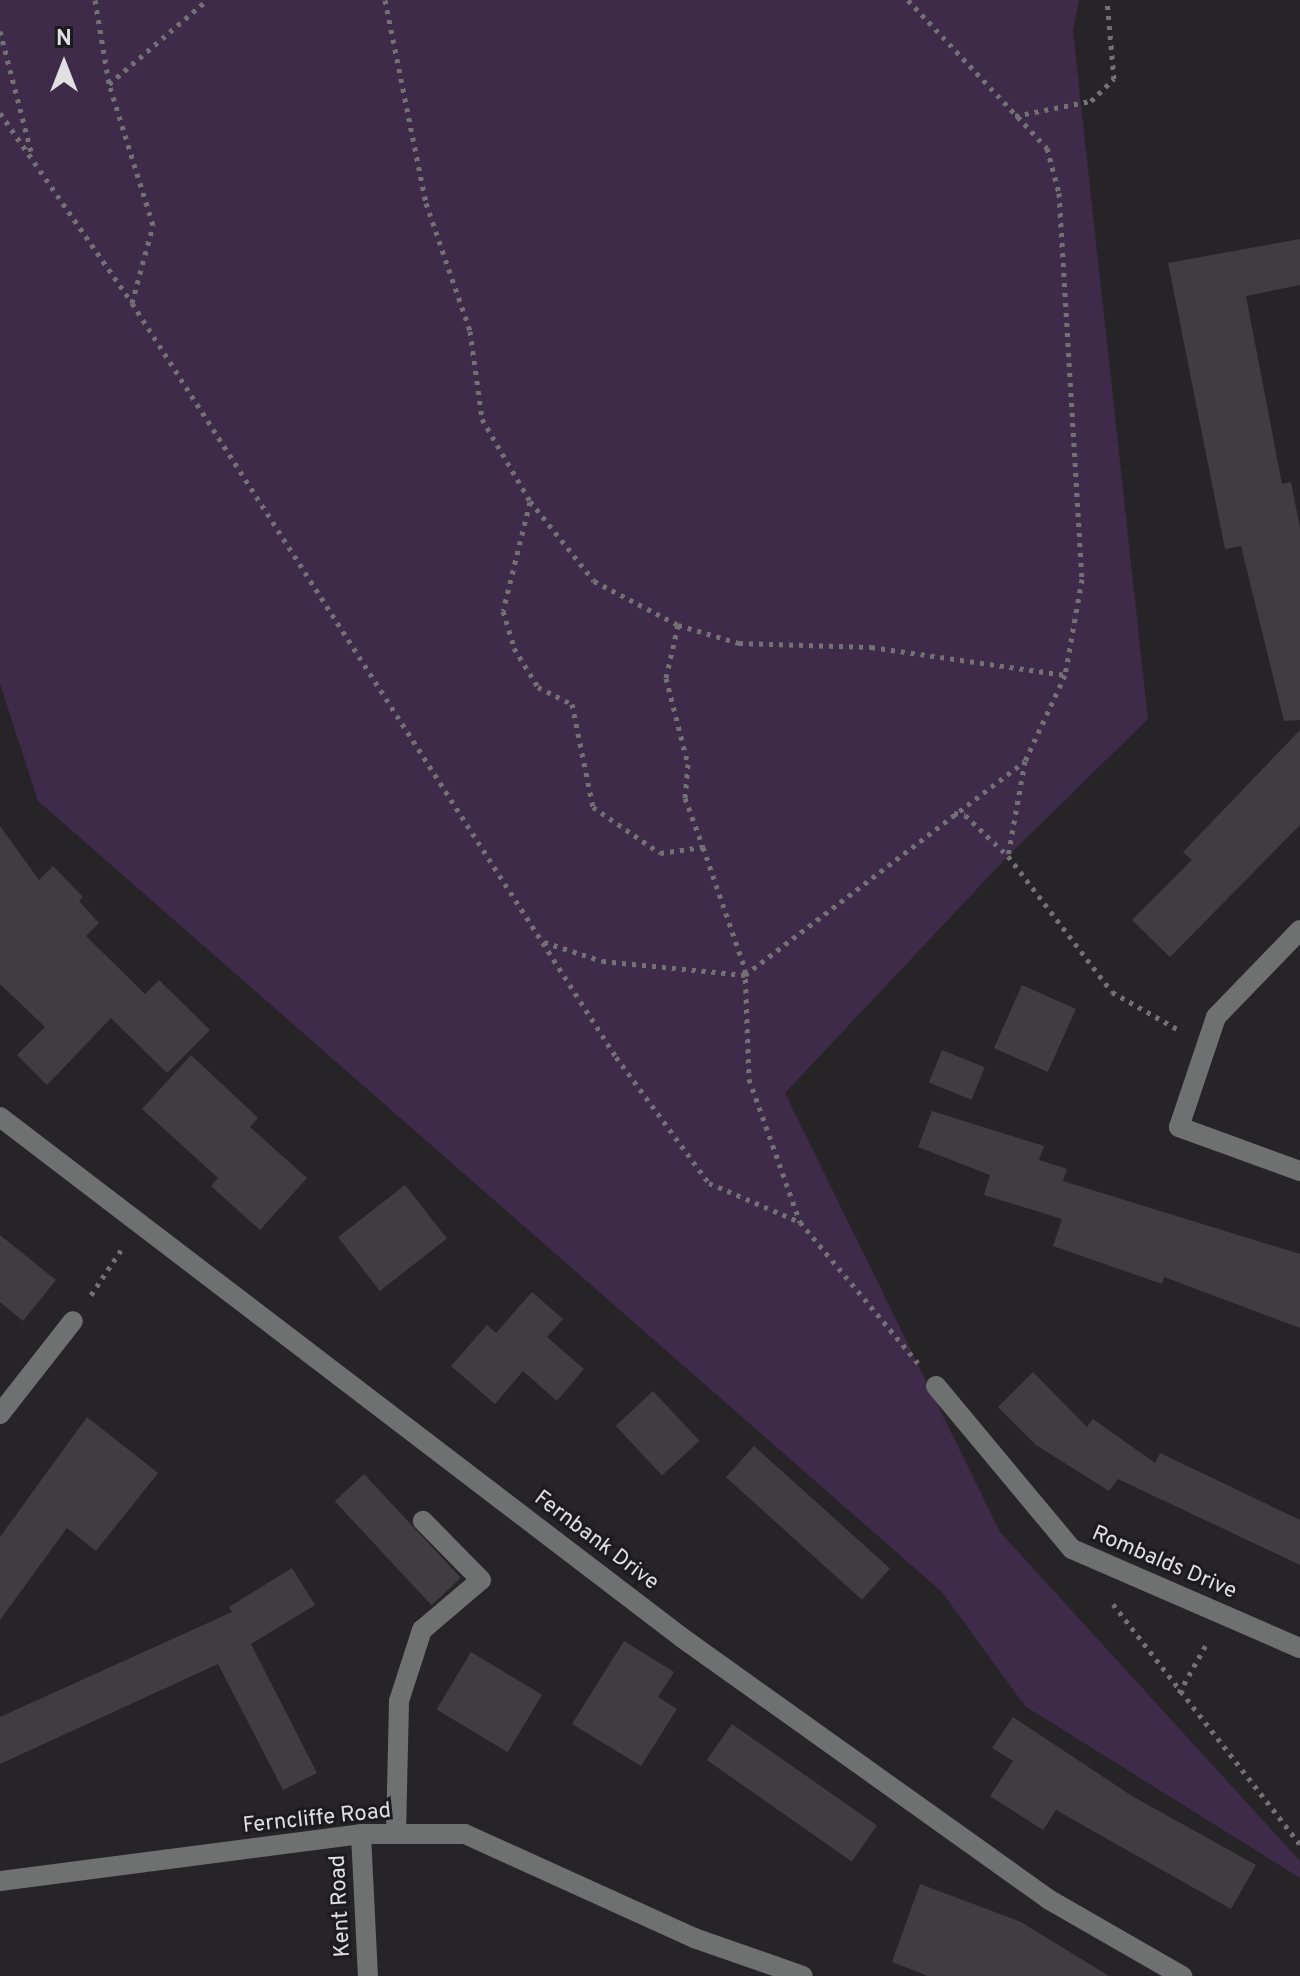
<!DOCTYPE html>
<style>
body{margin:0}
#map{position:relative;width:1300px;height:1976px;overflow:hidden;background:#262427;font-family:Overpass,sans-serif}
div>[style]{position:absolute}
.green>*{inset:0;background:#3d2b49}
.building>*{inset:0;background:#3f3d40;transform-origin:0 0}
.path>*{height:5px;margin-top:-2.5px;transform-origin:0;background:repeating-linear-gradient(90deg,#737174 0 4px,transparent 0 10px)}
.minor>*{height:20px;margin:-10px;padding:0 10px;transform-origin:10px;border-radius:10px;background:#6f7170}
span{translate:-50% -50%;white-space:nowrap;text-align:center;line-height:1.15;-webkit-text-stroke:6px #1c1b1d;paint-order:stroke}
.street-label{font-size:22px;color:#e0dfe1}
.north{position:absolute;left:24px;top:24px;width:80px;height:80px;-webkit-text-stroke:6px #1c1b1d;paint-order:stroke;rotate:0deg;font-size:22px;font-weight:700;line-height:32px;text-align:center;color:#e0dfe1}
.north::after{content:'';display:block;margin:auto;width:28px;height:36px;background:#e0dfe1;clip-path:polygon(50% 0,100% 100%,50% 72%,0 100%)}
</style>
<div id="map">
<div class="green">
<div style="clip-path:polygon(0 0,1079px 0,1073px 31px,1148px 719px,1008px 856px,785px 1093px,1000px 1532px,1300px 1861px,1300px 1878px,1025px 1706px,942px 1592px,38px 801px,0 684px)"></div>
</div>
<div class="building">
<div style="clip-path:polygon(1300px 239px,1300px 285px,1246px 296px,1282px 484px,1291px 482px,1300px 528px,1300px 720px,1284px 721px,1241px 546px,1225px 549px,1168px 263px)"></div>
<div style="clip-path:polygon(1300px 730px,1300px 825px,1170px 957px,1132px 920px,1192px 860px,1183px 852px)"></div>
<div style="clip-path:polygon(0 826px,39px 880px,53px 866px,83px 897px,79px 901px,99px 923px,86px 936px,145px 994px,159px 980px,210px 1030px,167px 1073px,111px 1018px,47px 1085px,17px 1055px,45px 1027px,0 984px)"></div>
<div style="left:1022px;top:985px;width:59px;height:69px;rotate:24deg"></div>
<div style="left:942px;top:1050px;width:46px;height:35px;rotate:22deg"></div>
<div style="clip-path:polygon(191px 1055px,258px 1118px,250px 1127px,307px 1178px,260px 1230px,211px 1186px,218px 1178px,142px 1109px)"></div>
<div style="clip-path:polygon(932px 1111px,1044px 1146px,1039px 1160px,1067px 1169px,1063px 1181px,1300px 1254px,1300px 1328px,1164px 1277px,1162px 1284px,1053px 1246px,1062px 1219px,984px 1195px,990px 1175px,918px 1147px)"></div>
<div style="left:405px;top:1185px;width:68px;height:85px;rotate:52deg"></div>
<div style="clip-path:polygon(0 1235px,56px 1280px,23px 1321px,0 1302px)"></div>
<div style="clip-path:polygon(532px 1292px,563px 1319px,547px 1337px,584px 1369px,557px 1401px,523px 1371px,495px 1404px,451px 1366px,487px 1325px,496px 1333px)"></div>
<div style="clip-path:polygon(1033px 1372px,1087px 1427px,1093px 1419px,1155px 1463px,1160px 1453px,1300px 1520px,1300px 1565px,1118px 1479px,1109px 1491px,1036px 1445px,998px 1407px)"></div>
<div style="left:653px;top:1391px;width:68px;height:51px;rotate:47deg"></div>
<div style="clip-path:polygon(87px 1417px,158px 1473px,96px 1551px,67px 1528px,0 1620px,0 1537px)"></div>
<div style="left:754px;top:1446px;width:183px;height:42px;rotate:42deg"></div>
<div style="left:364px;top:1474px;width:142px;height:40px;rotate:47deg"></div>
<div style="clip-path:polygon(292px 1568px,315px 1605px,251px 1644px,317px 1773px,283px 1790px,218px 1664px,0 1764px,0 1717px,232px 1612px,229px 1607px)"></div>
<div style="clip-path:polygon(624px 1641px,674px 1672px,658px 1697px,677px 1709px,641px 1766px,572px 1724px)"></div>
<div style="left:471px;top:1652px;width:83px;height:67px;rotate:31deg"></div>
<div style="clip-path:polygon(1013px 1717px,1132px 1796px,1256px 1865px,1231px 1909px,1056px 1810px,1043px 1830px,990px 1796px,1013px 1761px,992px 1748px)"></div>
<div style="left:732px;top:1724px;width:177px;height:44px;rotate:35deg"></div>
<div style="clip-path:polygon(920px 1884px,1021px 1922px,1109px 1976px,928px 1976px,892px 1962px)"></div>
</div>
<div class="path">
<div style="left:95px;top:0;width:85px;rotate:80.5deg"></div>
<div style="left:385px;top:0;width:207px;rotate:78.6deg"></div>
<div style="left:426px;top:203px;width:135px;rotate:71deg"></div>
<div style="left:470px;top:331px;width:89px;rotate:82.2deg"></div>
<div style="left:482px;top:419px;width:95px;rotate:59.7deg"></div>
<div style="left:530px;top:501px;width:102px;rotate:51.3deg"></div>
<div style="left:594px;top:581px;width:95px;rotate:27.6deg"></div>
<div style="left:678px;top:625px;width:64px;rotate:16.4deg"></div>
<div style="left:739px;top:643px;width:132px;rotate:1.7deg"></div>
<div style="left:871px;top:647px;width:196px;rotate:8.2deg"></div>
<div style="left:1065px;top:675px;width:95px;rotate:114.9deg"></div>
<div style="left:1025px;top:761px;width:97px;rotate:100.1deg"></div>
<div style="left:1008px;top:856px;width:171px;rotate:52.6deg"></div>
<div style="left:1112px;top:992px;width:77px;rotate:29.6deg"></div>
<div style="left:908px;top:0;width:203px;rotate:46.8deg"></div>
<div style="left:1047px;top:148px;width:47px;rotate:75.1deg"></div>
<div style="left:1059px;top:193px;width:387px;rotate:86.6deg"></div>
<div style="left:1082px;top:579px;width:97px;rotate:100deg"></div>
<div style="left:0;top:31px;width:129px;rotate:75.6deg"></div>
<div style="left:0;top:113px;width:231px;rotate:55.2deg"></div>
<div style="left:132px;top:303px;width:896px;rotate:57.3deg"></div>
<div style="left:616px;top:1057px;width:157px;rotate:53.6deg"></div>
<div style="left:709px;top:1183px;width:99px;rotate:23.2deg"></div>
<div style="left:800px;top:1222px;width:184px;rotate:50.1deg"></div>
<div style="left:1015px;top:116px;width:77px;rotate:-11.2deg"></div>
<div style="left:1091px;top:101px;width:32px;rotate:-44deg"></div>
<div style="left:1114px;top:79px;width:79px;rotate:-95.1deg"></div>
<div style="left:132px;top:303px;width:81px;rotate:-74.9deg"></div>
<div style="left:153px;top:225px;width:148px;rotate:-107.3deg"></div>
<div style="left:109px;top:84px;width:129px;rotate:-40.6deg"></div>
<div style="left:530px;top:502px;width:112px;rotate:103.9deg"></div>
<div style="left:503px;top:611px;width:39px;rotate:73deg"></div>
<div style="left:514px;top:648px;width:46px;rotate:58.4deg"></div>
<div style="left:538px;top:687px;width:38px;rotate:27deg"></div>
<div style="left:572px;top:704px;width:105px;rotate:78.5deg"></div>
<div style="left:593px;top:807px;width:81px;rotate:34.5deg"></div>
<div style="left:660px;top:853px;width:43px;rotate:-7.9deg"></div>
<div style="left:703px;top:847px;width:129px;rotate:71deg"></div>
<div style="left:745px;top:969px;width:110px;rotate:87.9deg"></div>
<div style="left:749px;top:1079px;width:152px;rotate:70.4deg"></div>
<div style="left:678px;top:625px;width:54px;rotate:102.8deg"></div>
<div style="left:666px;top:678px;width:89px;rotate:75.7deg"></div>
<div style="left:688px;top:764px;width:34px;rotate:95deg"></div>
<div style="left:685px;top:798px;width:52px;rotate:69.8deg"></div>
<div style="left:954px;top:813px;width:11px;rotate:10deg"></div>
<div style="left:965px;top:815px;width:58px;rotate:43.6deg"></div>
<div style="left:544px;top:942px;width:61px;rotate:18.1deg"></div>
<div style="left:602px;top:961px;width:144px;rotate:5.6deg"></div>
<div style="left:745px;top:975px;width:352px;rotate:-37.4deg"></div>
<div style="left:91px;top:1295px;width:54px;rotate:-56.3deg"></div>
<div style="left:1113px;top:1604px;width:304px;rotate:52.1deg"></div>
<div style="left:1179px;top:1693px;width:57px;rotate:-60.8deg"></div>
</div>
<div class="minor">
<div style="left:1300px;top:930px;width:121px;rotate:134deg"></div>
<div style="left:1216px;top:1017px;width:116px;rotate:108.6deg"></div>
<div style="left:1179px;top:1127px;width:129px;rotate:20deg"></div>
<div style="left:0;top:1117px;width:857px;rotate:37.36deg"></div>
<div style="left:681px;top:1637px;width:451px;rotate:35.5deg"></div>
<div style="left:1048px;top:1899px;width:155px;rotate:29.9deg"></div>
<div style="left:936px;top:1386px;width:212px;rotate:50.2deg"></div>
<div style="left:1072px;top:1549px;width:249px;rotate:23.5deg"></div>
<div style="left:0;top:1414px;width:118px;rotate:-51.9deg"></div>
<div style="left:361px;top:1834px;width:142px;rotate:87.2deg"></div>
<div style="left:396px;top:1834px;width:133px;rotate:-88.7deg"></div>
<div style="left:399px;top:1701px;width:75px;rotate:-72.1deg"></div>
<div style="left:422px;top:1630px;width:77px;rotate:-40.3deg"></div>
<div style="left:481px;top:1580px;width:83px;rotate:-134.5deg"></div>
<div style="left:0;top:1881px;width:364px;rotate:-7.4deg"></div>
<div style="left:361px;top:1834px;width:104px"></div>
<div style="left:465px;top:1834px;width:252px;rotate:24.4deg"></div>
<div style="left:694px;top:1938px;width:115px;rotate:19.2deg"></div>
</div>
<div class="street-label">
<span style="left:596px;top:1541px;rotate:37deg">Fernbank Drive</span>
<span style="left:1164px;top:1563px;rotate:23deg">Rombalds Drive</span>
<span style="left:317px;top:1819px;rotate:-6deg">Ferncliffe Road</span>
<span style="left:341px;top:1906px;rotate:-93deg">Kent Road</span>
</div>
<div class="north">N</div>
</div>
